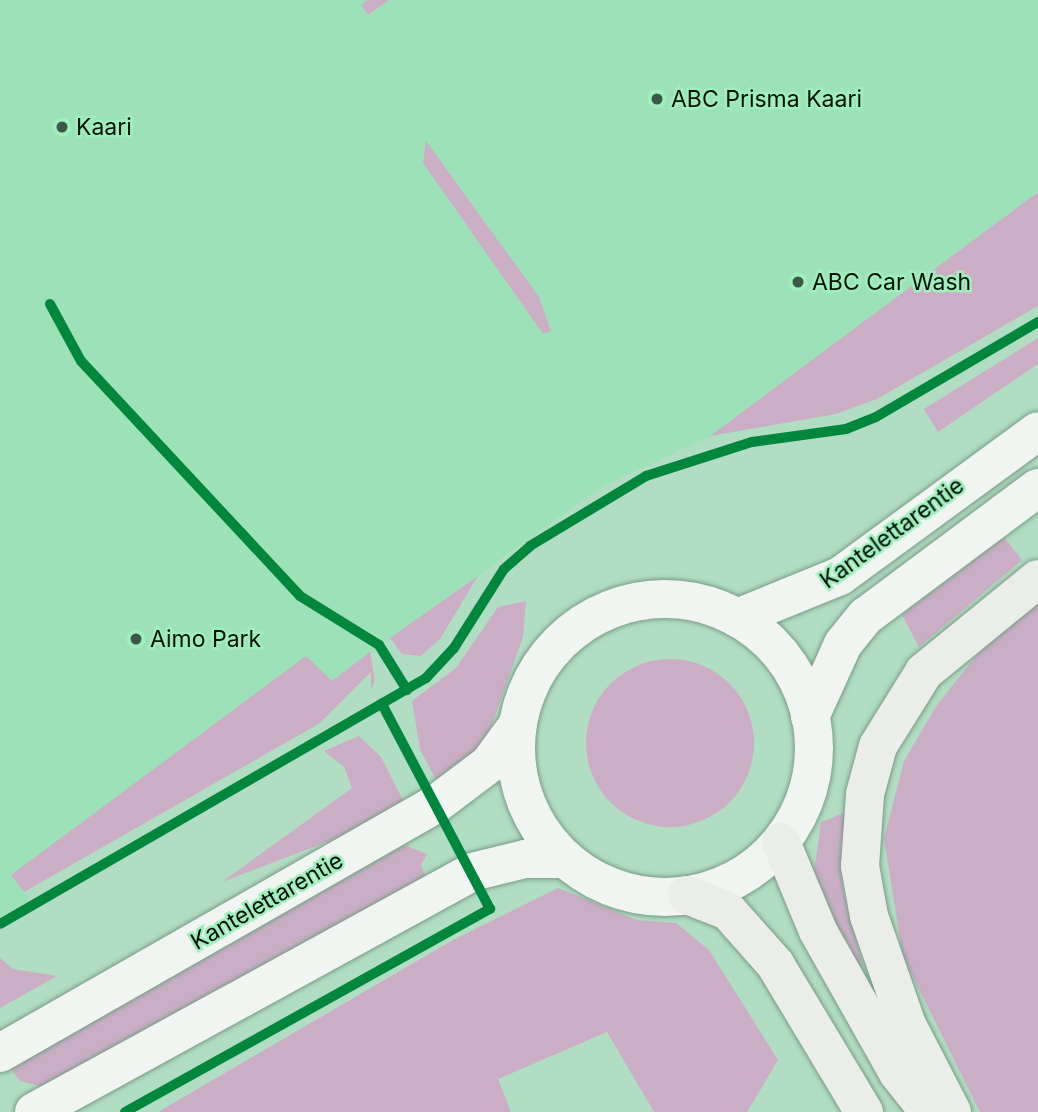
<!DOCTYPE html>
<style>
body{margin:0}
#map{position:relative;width:1038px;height:1112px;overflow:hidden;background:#b1ddc2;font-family:Inter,sans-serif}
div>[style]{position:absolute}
.built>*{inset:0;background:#9de1b8}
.green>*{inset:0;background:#cbaec6}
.round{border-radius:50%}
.roads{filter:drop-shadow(0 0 2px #789c87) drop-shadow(0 0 2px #789c87)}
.secondary>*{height:38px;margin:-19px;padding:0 19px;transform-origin:19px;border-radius:19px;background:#f0f5f1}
.secondary>.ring{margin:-19px;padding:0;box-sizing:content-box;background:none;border:38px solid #f0f5f1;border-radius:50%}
.trunk>*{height:38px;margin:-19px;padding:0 19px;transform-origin:19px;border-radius:19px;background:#ebeee8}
.cycleway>*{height:10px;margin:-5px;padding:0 5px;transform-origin:5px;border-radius:5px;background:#00873e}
.dots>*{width:19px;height:19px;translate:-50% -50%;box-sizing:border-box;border:4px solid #9fefbd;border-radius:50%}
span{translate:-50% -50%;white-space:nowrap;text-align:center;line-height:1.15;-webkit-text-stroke:5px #9fefbd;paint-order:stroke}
.poi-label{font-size:23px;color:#001005}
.left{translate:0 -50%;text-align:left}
.street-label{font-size:23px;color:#001005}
</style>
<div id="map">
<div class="built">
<div style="clip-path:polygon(0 0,1038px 0,1038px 192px,710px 436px,601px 487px,366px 656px,372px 671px,11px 874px,32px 903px,0 916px)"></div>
</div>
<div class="green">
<div style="clip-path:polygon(368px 0,389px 0,368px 15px,361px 5px)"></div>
<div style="clip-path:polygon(426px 141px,539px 297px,551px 331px,543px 334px,423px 163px)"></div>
<div style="clip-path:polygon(1038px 192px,1038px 306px,877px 399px,836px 414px,710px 436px)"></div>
<div style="clip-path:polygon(1038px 338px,1038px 364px,938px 432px,924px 409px)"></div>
<div style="clip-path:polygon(1004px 537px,1022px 560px,919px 647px,902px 615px)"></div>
<div style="clip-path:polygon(478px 576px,440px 639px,421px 656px,402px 654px,390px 638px)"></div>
<div style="clip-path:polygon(526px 601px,523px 637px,491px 727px,479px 748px,438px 784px,420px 749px,412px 701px,456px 668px,498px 607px)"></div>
<div style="clip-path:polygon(1038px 603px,1038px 1112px,980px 1112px,903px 957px,884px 839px,904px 761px,937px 705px,979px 652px)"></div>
<div style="clip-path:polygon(370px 652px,375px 680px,371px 690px,371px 672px,320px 723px,24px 892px,11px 875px,306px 656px,332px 681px)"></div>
<div class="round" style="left:586px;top:659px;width:168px;height:168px"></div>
<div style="clip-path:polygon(359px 736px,381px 757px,405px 804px,353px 832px,222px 882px,352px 788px,344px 767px,324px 751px)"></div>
<div style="clip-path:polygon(844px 813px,843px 889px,863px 965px,852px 969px,813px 878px,821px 822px)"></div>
<div style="clip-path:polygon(405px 845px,427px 854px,421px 865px,426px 878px,45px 1087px,20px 1081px,11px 1069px)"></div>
<div style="clip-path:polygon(558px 888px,637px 920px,676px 923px,709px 950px,778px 1060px,747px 1112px,654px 1112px,607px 1032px,498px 1079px,511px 1112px,158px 1112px,453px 940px)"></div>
<div style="clip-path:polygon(0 958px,13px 969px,57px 976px,0 1008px)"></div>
</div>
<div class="roads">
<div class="secondary">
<div class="ring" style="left:516px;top:599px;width:260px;height:260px"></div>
<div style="left:737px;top:618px;width:111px;rotate:-22.2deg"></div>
<div style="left:840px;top:576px;width:245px;rotate:-36.2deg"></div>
<div style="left:810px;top:717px;width:80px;rotate:-65.7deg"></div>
<div style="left:843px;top:644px;width:36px;rotate:-51deg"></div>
<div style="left:866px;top:616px;width:214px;rotate:-36.7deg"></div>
<div style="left:0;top:1053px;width:502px;rotate:-29.73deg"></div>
<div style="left:436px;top:804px;width:66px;rotate:-37deg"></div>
<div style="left:489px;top:764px;width:46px;rotate:-53.9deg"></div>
<div style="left:34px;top:1112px;width:499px;rotate:-28.7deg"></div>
<div style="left:472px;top:872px;width:55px;rotate:-13.8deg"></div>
<div style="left:525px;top:859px;width:40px"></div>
</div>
<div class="trunk">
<div style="left:781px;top:842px;width:96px;rotate:67.4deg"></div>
<div style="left:818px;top:931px;width:163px;rotate:60.6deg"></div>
<div style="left:898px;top:1073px;width:50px;rotate:51.5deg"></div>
<div style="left:687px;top:895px;width:44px;rotate:21.3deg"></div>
<div style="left:728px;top:911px;width:71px;rotate:48.4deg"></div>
<div style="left:775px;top:964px;width:173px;rotate:59deg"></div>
<div style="left:952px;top:1112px;width:98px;rotate:-117.3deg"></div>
<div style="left:907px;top:1025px;width:115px;rotate:-109.2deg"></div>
<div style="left:869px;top:916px;width:51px;rotate:-100.2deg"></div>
<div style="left:860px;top:866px;width:72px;rotate:-86deg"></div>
<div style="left:865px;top:794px;width:50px;rotate:-74.8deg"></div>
<div style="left:878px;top:746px;width:87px;rotate:-58.1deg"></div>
<div style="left:924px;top:672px;width:147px;rotate:-39.2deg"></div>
</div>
</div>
<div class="cycleway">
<div style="left:50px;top:304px;width:65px;rotate:61.5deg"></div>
<div style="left:81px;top:361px;width:321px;rotate:47deg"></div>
<div style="left:300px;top:596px;width:93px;rotate:31.8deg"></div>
<div style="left:379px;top:645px;width:53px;rotate:58.1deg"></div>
<div style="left:0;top:924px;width:492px;rotate:-30deg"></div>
<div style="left:426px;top:678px;width:41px;rotate:-47deg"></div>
<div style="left:454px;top:648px;width:93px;rotate:-57.7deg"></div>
<div style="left:504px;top:569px;width:35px;rotate:-41deg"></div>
<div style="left:530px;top:546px;width:135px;rotate:-31.1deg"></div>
<div style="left:646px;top:476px;width:111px;rotate:-17.8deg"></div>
<div style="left:752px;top:442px;width:95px;rotate:-7.9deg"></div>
<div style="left:846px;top:429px;width:32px;rotate:-22deg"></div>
<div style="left:876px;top:417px;width:188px;rotate:-30.4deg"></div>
<div style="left:125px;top:1112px;width:418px;rotate:-29.1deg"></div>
<div style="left:490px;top:909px;width:232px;rotate:-117.8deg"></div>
</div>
<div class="dots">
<div style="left:657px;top:99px;background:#3e5847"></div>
<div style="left:62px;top:127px;background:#3e5847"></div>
<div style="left:798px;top:282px;background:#3e5847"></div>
<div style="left:136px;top:639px;background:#3e5847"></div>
</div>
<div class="poi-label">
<span class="left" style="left:671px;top:99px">ABC Prisma Kaari</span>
<span class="left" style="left:76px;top:127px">Kaari</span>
<span class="left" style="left:812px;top:282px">ABC Car Wash</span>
<span class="left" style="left:150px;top:639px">Aimo Park</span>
</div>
<div class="street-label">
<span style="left:892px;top:533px;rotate:-36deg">Kantelettarentie</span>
<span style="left:267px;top:901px;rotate:-30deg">Kantelettarentie</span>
</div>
</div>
